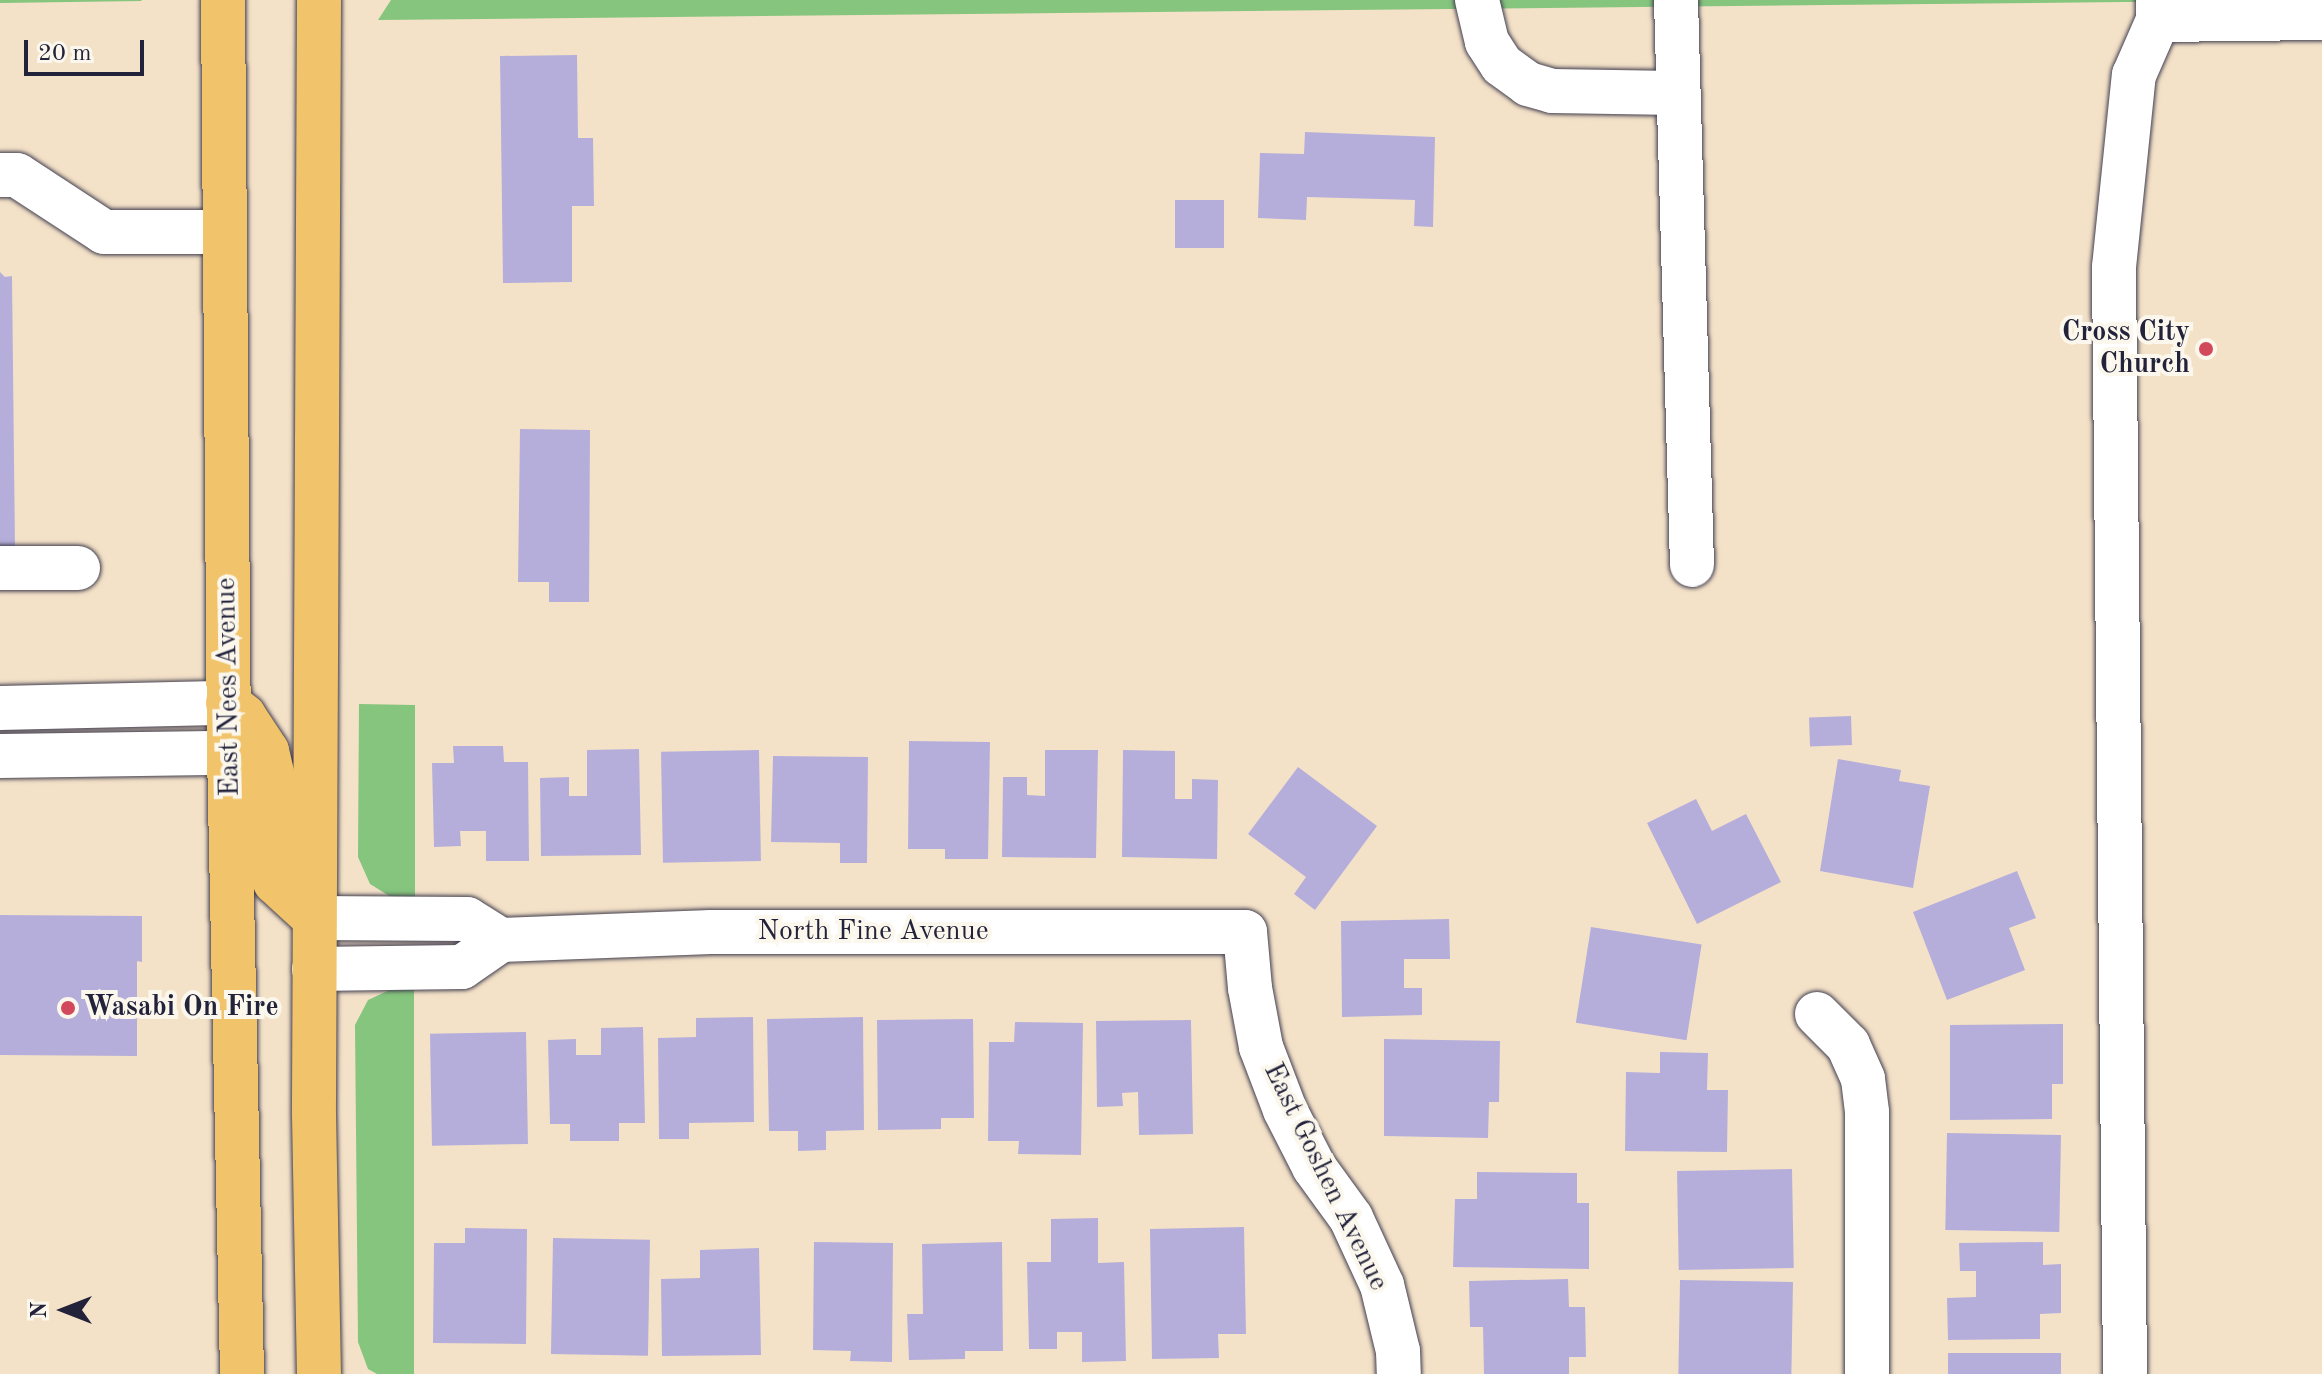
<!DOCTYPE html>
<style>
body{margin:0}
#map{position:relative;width:2322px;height:1374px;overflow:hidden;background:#f4e2c8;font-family:"Old Standard TT",serif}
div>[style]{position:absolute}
.green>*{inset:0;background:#85c57d}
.building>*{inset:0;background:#b5aedb;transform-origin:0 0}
.roads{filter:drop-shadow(0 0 2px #423f50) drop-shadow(0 0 2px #423f50)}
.minor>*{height:44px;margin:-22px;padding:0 22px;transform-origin:22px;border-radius:22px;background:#fff}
.major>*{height:44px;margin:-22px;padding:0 22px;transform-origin:22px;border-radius:22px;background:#f1c36a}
.dots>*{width:22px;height:22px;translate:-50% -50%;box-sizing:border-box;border:4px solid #fbf7ec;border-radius:50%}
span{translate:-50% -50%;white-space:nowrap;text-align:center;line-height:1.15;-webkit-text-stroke:8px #fbf7ec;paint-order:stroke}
.poi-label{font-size:28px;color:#22223b;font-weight:700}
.right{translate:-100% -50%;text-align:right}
.left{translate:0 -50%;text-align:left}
.street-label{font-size:28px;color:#22223b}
.north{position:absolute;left:24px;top:1270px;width:80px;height:80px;-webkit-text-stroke:6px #fbf7ec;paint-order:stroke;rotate:270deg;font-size:22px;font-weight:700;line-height:32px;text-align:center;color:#22223b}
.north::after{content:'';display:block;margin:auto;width:28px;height:36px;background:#22223b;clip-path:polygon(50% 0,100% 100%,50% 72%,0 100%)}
.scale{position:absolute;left:24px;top:40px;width:120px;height:36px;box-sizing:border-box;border:4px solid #22223b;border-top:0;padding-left:10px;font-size:24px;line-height:28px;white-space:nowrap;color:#22223b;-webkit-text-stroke:6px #fbf7ec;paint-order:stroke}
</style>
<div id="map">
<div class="green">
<div style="clip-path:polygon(0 0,141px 0,142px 1px,0 3px)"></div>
<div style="clip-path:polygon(391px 0,2322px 0,378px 20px)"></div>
<div style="clip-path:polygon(359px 704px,415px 705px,415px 897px,391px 897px,370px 884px,358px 857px)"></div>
<div style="clip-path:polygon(414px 987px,414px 1374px,377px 1374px,368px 1369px,358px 1342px,355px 1025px,368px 1000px,394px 988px)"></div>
</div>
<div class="building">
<div style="clip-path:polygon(577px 55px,578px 138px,593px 138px,594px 206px,572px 206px,572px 282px,503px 283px,500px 56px)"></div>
<div style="clip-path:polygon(1305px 132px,1435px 137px,1433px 227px,1414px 226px,1415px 200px,1307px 197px,1306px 220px,1258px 218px,1260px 153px,1304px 154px)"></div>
<div style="left:1175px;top:200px;width:49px;height:48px"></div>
<div style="clip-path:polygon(0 272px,5px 277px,12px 276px,15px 549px,0 549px)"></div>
<div style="clip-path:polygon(520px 429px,590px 430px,589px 602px,549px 602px,549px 582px,518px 582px)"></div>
<div style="left:1851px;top:716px;width:29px;height:42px;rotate:88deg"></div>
<div style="clip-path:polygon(909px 741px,990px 742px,988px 859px,945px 859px,945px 849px,908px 849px)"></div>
<div style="clip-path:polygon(453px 746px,503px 746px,504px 762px,528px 762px,529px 861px,486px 861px,486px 831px,460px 831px,461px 846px,434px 847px,432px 763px,454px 763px)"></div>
<div style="clip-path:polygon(639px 749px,641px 855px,541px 856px,540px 778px,569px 777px,569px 796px,587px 796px,587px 750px)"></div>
<div style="left:759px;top:750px;width:111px;height:98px;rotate:89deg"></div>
<div style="clip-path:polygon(1045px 750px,1098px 750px,1096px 858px,1002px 857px,1003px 777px,1027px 777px,1027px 795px,1045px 796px)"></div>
<div style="clip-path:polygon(1123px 750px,1175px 751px,1175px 799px,1192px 799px,1192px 779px,1218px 780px,1217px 859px,1122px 857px)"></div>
<div style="clip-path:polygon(773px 756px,868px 757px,867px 863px,840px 863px,840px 843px,771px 842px)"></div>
<div style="clip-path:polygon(1838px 759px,1901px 770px,1899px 781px,1930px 786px,1913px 888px,1820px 871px)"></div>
<div style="clip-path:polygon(1298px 767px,1377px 826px,1315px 910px,1294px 894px,1306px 877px,1248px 834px)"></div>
<div style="clip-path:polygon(1696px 799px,1712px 831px,1746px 814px,1781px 882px,1697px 924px,1647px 823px)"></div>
<div style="clip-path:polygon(2017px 871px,2036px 918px,2009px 928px,2025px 970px,1947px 1000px,1913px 912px)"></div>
<div style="clip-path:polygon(0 915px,142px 916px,142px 962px,137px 961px,137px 1056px,0 1055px)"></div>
<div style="clip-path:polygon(1449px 919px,1450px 959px,1404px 959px,1404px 988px,1422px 988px,1422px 1015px,1342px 1017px,1341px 921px)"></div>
<div style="left:1591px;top:927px;width:112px;height:97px;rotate:9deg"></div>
<div style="clip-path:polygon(753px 1017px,754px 1122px,689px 1123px,689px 1139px,659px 1139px,658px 1038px,696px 1037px,696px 1018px)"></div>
<div style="clip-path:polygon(863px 1017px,864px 1130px,826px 1131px,826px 1150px,798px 1151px,798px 1131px,769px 1131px,767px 1019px)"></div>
<div style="clip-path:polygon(973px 1019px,974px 1118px,941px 1118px,941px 1129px,878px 1130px,877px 1020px)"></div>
<div style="clip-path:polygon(1191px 1020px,1193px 1134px,1139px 1135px,1138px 1092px,1122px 1093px,1123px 1106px,1097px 1107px,1096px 1021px)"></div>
<div style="clip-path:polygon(1015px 1022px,1083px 1023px,1081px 1155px,1018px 1154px,1019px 1141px,988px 1141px,989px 1042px,1014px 1042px)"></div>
<div style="clip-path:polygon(2063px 1024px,2063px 1084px,2052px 1084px,2052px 1119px,1950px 1120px,1950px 1025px)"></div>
<div style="clip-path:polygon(643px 1027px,645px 1123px,619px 1123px,619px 1141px,570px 1141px,570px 1124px,550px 1124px,548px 1040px,576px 1039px,576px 1055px,601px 1055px,601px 1028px)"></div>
<div style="left:526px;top:1032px;width:112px;height:96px;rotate:89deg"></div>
<div style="clip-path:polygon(1384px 1039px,1500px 1041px,1499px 1102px,1489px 1102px,1488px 1138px,1384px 1136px)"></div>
<div style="clip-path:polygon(1660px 1052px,1708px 1053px,1707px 1090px,1728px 1090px,1727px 1152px,1625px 1151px,1626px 1072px,1660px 1073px)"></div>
<div style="left:1947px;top:1133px;width:114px;height:97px;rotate:1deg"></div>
<div style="left:1792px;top:1169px;width:99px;height:115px;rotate:89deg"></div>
<div style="clip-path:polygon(1477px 1172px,1577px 1173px,1577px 1203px,1589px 1203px,1589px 1269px,1453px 1267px,1455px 1199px,1477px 1199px)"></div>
<div style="clip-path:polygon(1098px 1218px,1098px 1263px,1124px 1262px,1126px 1361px,1082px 1362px,1082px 1332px,1057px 1332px,1057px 1349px,1029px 1349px,1027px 1262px,1051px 1262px,1051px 1219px)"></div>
<div style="clip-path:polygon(1244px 1227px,1246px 1334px,1218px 1334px,1219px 1358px,1152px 1359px,1150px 1229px)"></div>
<div style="clip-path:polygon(465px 1228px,527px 1229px,526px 1344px,433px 1343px,434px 1243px,465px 1243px)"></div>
<div style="left:553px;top:1238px;width:97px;height:116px;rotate:1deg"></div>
<div style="clip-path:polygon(814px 1242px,893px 1243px,892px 1362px,850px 1361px,851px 1351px,813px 1350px)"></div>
<div style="clip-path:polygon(1002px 1242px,1003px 1351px,965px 1351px,965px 1359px,909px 1360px,907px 1314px,923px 1314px,922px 1244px)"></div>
<div style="clip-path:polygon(2043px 1242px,2043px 1265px,2061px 1264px,2061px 1313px,2040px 1314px,2040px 1339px,1948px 1340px,1947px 1298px,1976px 1297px,1976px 1271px,1960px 1271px,1959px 1243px)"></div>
<div style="clip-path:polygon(759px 1248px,761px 1355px,662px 1356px,661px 1279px,700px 1278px,700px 1250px)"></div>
<div style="clip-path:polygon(1568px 1279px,1569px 1307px,1585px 1307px,1586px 1357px,1569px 1357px,1569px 1374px,1484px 1374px,1483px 1327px,1470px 1327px,1469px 1281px)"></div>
<div style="left:1680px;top:1280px;width:113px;height:94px;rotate:1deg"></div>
<div style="left:2061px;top:1353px;width:21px;height:113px;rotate:90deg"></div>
</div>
<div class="roads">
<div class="minor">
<div style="left:1477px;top:0;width:43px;rotate:76.6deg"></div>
<div style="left:1487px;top:42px;width:27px;rotate:57deg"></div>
<div style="left:1502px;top:65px;width:32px;rotate:36deg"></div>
<div style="left:1528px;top:84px;width:25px;rotate:16deg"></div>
<div style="left:1552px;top:91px;width:124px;rotate:0.9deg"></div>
<div style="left:1676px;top:0;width:565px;rotate:88.38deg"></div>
<div style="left:2158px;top:20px;width:164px;rotate:-0.7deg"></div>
<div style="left:0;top:175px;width:17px"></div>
<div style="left:17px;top:175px;width:104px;rotate:33.2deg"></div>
<div style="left:104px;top:232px;width:120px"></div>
<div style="left:0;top:568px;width:78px"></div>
<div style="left:0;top:708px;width:228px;rotate:-1.3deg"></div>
<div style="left:0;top:756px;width:229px;rotate:-0.8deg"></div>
<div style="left:314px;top:918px;width:153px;rotate:0.4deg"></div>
<div style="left:467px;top:919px;width:40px;rotate:32deg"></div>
<div style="left:314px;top:969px;width:148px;rotate:-0.8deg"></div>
<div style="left:462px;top:967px;width:47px;rotate:-34.7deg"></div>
<div style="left:501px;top:940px;width:210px;rotate:-2.2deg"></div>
<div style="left:711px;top:932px;width:534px"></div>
<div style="left:1245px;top:932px;width:56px;rotate:84.9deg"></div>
<div style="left:1250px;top:988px;width:60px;rotate:79.4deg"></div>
<div style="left:1261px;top:1047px;width:67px;rotate:69.1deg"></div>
<div style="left:1285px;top:1110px;width:64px;rotate:63deg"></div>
<div style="left:1314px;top:1167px;width:63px;rotate:54deg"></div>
<div style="left:1351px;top:1218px;width:74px;rotate:65.2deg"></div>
<div style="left:1382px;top:1285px;width:68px;rotate:76.4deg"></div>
<div style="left:1398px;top:1351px;width:23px;rotate:88deg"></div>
<div style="left:1817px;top:1014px;width:44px;rotate:45deg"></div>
<div style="left:1848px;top:1045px;width:37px;rotate:66deg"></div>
<div style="left:1863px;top:1079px;width:33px;rotate:83deg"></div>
<div style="left:1867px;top:1112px;width:262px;rotate:90deg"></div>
<div style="left:2125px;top:1374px;width:1107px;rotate:-90.57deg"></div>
<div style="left:2114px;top:267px;width:193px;rotate:-84.1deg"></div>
<div style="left:2134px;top:75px;width:60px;rotate:-66.4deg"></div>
<div style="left:2158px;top:20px;width:20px;rotate:-90deg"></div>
</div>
<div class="major">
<div style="left:223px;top:0;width:753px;rotate:89.54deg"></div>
<div style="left:229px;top:753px;width:621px;rotate:88.8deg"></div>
<div style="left:319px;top:0;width:1115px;rotate:90.26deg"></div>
<div style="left:314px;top:1115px;width:259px;rotate:88.9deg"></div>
<div style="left:228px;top:703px;width:21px;rotate:39deg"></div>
<div style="left:244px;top:716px;width:42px;rotate:56.7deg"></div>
<div style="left:267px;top:751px;width:23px;rotate:77deg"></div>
<div style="left:272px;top:773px;width:109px;rotate:88.4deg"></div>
<div style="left:275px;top:882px;width:53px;rotate:42.7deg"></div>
</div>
</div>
<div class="dots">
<div style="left:2206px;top:349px;background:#d1495b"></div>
<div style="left:68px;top:1008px;background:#d1495b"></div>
</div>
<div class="poi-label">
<span class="right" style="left:2190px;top:349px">Cross City<br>Church</span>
<span class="left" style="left:84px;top:1008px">Wasabi On Fire</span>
</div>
<div class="street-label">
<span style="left:229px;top:687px;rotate:-91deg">East Nees Avenue</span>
<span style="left:873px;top:932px">North Fine Avenue</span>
<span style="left:1325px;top:1177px;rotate:64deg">East Goshen Avenue</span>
</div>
<div class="north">N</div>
<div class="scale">20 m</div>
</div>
